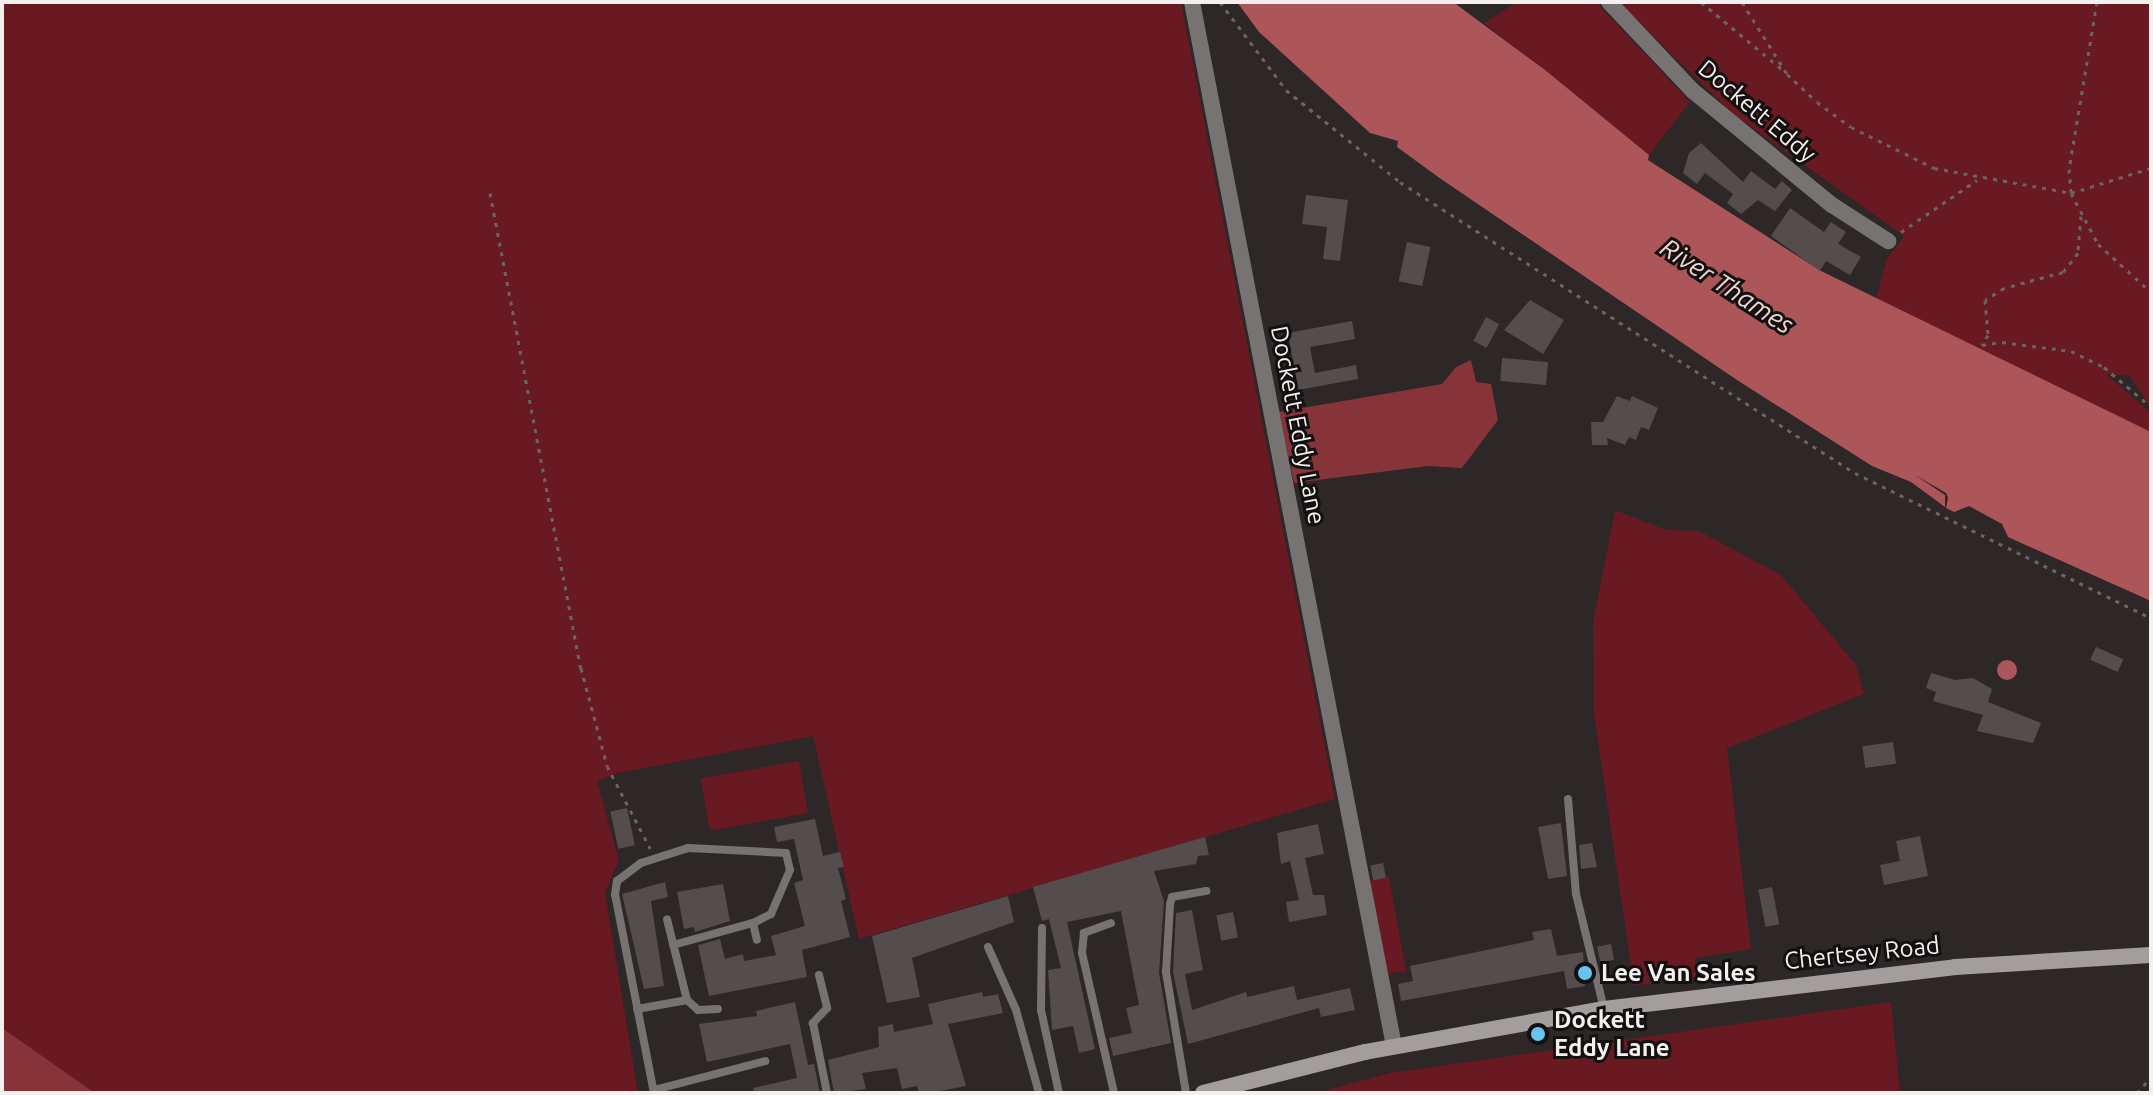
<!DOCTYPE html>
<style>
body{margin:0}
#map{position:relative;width:2153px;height:1095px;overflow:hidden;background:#2d2727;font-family:Ubuntu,sans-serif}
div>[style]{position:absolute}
.green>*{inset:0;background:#681921;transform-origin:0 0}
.forest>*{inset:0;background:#863439}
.water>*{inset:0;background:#ac5659}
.round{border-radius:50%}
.building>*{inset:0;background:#554d4d;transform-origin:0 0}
.path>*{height:3px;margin-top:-1.5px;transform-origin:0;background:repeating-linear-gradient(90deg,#6a6464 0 4px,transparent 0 10px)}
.service>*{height:8px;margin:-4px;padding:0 4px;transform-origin:4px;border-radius:4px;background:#777373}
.minor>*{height:16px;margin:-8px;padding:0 8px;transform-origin:8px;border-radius:8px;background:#777373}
.secondary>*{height:16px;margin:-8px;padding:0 8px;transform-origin:8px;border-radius:8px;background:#a39d9d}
.dots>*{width:22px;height:22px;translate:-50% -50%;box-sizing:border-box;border:4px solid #131110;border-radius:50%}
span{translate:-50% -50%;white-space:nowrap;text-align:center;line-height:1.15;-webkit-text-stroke:6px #131110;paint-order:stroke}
.street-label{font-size:24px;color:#f5f0f0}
.poi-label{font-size:24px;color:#f5f0f0;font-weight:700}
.left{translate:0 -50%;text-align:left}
.water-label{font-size:26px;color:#efd6d5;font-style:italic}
.frame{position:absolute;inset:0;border:4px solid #f5f0f0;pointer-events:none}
</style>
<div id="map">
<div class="green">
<div style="clip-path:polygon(2px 2px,1181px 2px,1335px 799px,859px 939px,813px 736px,618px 773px,597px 781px,619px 860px,605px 893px,638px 1093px,95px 1093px,2px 1028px)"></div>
<div style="clip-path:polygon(1517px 2px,1596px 2px,1690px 102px,1649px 155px,1484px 23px)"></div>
<div style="clip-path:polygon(1618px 2px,2151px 2px,2151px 409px,2130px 376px,2106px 374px,2151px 413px,2151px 438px,1876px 298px,1887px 259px,1904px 236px,1733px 114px)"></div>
<div style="clip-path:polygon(1615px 510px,1666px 530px,1699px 531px,1781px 575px,1856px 665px,1864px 694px,1727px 748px,1751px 949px,1695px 958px,1697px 977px,1634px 986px,1594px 714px,1593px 622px)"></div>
<div style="left:799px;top:761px;width:53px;height:100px;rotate:80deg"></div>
<div style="clip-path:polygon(1389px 877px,1406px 971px,1387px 974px,1367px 881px)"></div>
<div style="clip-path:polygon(1891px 1002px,1900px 1093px,1316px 1093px,1390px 1073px)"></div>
</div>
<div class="forest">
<div style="clip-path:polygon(1471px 360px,1476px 382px,1491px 384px,1498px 420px,1462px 468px,1428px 466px,1294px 483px,1279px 412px,1442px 384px,1456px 367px)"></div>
<div style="clip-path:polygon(2px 1028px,95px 1093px,2px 1093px)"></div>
</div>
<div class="water">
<div style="clip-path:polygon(1237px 2px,1453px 2px,1545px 70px,1649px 155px,1648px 160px,1821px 271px,2151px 432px,2151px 601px,2008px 537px,2002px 524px,1969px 506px,1954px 512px,1946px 508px,1948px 498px,1946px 493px,1915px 475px,1945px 495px,1945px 507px,1911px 482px,1872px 466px,1737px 380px,1441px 179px,1397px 147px,1398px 141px,1370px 133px,1259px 32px)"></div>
<div class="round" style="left:1997px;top:660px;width:20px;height:20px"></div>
</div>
<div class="building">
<div style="clip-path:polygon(1701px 143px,1743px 182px,1751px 171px,1775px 189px,1782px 181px,1792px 190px,1775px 211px,1758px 200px,1741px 214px,1727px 203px,1733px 194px,1705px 173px,1697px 184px,1683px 173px,1689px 153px)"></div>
<div style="clip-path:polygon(1306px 195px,1348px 200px,1340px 261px,1323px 259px,1327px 227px,1302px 224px)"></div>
<div style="clip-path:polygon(1790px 208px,1824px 232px,1831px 222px,1846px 232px,1838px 244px,1861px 257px,1850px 275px,1826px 261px,1820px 271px,1771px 236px)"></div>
<div style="left:1407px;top:242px;width:24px;height:40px;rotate:12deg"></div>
<div style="clip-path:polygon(1530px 300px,1564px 320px,1543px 354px,1504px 330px)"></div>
<div style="left:1486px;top:317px;width:15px;height:27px;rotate:28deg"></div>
<div style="clip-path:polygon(1352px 321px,1355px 339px,1310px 347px,1315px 373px,1356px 365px,1358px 379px,1298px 390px,1288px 333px)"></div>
<div style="left:1548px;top:362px;width:23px;height:46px;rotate:95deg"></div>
<div style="clip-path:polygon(1617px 396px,1630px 401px,1632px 396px,1658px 408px,1649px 430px,1641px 427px,1636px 440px,1629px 437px,1625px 445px,1607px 438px,1608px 445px,1592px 445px,1591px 422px,1603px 422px)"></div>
<div style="left:2096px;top:647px;width:30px;height:14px;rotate:24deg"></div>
<div style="clip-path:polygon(1931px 673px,1955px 680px,1973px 678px,1992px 689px,1988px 702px,2041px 723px,2033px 743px,1977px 731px,1983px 715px,1933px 701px,1936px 692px,1926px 688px)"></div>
<div style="left:1893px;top:742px;width:22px;height:31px;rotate:82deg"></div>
<div style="left:627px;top:808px;width:38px;height:17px;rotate:78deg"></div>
<div style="clip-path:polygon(815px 819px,823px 856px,840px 852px,844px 867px,838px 868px,846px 899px,841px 901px,850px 937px,802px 950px,807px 977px,709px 996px,698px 945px,720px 939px,725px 959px,743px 954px,744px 961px,776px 955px,771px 936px,805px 926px,794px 883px,803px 880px,794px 839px,777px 842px,774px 827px)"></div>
<div style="clip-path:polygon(1561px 823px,1567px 876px,1548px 879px,1538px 827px)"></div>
<div style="clip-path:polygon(1318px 824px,1324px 854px,1305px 858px,1313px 895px,1324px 895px,1327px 915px,1289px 922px,1286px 902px,1299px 900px,1290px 861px,1281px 864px,1277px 833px)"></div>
<div style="clip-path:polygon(1920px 836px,1928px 876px,1884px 885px,1880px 865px,1900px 861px,1896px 841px)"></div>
<div style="clip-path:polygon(1205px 837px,1209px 855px,1198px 856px,1196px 864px,1154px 871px,1164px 901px,1159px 973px,1171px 1043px,1113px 1056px,1109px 1038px,1132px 1033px,1126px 1008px,1139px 1005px,1121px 911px,1067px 922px,1095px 1049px,1079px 1053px,1073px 1026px,1052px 1030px,1048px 970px,1061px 968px,1049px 919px,1042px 921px,1033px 887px)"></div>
<div style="clip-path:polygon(1592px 843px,1597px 867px,1581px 869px,1579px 845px)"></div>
<div style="left:1383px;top:863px;width:15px;height:13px;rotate:79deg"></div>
<div style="clip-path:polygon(665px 882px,668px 897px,651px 901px,664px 986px,644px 989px,622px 894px)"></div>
<div style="clip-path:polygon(723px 884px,730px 921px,695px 932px,694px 927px,684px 929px,677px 892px)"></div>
<div style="left:1772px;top:887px;width:38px;height:14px;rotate:79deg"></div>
<div style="clip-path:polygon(1008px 896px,1014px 922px,912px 958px,920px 997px,887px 1003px,872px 936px)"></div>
<div style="clip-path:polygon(1192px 910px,1203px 970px,1185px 974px,1192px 1010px,1246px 992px,1247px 997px,1294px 986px,1297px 1000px,1350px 988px,1355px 1010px,1321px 1017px,1319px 1008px,1188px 1044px,1173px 972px,1176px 913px)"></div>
<div style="left:1233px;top:912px;width:26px;height:17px;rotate:79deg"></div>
<div style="clip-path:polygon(1551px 929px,1557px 956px,1583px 952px,1585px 986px,1567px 989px,1564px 971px,1401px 1001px,1398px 984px,1413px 981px,1410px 966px,1534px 940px,1532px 932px)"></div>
<div style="left:1611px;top:944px;width:16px;height:14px;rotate:79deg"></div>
<div style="clip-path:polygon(982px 992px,983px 997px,998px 994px,1003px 1013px,948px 1024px,966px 1086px,930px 1093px,919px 1093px,917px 1086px,902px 1089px,897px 1068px,862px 1073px,866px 1089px,834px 1093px,828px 1060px,879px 1047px,878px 1027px,893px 1024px,894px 1032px,933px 1024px,928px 1004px)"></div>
<div style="clip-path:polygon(795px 1002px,808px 1065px,814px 1064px,820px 1093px,754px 1093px,753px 1088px,797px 1078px,790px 1044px,707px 1062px,699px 1024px,757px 1016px,756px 1011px)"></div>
</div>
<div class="path">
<div style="left:1220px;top:2px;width:110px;rotate:53.1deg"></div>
<div style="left:1286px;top:90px;width:146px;rotate:38.9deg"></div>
<div style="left:1400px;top:182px;width:540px;rotate:32.6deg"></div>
<div style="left:1855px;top:473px;width:330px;rotate:26.1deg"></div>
<div style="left:1701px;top:2px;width:108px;rotate:39.7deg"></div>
<div style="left:1742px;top:2px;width:85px;rotate:58deg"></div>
<div style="left:1787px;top:74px;width:41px;rotate:43deg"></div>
<div style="left:1817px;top:102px;width:42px;rotate:36.3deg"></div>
<div style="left:1851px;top:127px;width:93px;rotate:26.3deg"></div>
<div style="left:1934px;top:168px;width:139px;rotate:10.3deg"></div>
<div style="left:2071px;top:193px;width:84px;rotate:-17.4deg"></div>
<div style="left:2097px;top:2px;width:169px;rotate:99.5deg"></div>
<div style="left:2069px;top:169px;width:24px;rotate:85deg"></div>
<div style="left:2071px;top:193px;width:58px;rotate:62.1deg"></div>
<div style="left:2098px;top:244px;width:72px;rotate:42.2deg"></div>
<div style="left:490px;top:193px;width:484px;rotate:79.2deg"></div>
<div style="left:581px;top:668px;width:101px;rotate:75.1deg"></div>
<div style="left:607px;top:766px;width:93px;rotate:62.3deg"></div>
<div style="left:2081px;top:216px;width:37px;rotate:95deg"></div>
<div style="left:2078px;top:253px;width:24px;rotate:128deg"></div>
<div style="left:2063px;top:272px;width:61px;rotate:164.8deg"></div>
<div style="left:2004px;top:288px;width:22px;rotate:148deg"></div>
<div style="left:1985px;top:300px;width:35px;rotate:85deg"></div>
<div style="left:1988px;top:335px;width:12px;rotate:121deg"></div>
<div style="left:1982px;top:345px;width:20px;rotate:-9deg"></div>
<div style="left:2002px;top:342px;width:70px;rotate:7.4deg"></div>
<div style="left:2071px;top:351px;width:37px;rotate:26deg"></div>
<div style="left:2104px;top:367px;width:62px;rotate:40.4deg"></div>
<div style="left:1901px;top:232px;width:92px;rotate:-34.4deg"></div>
<div style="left:2137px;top:1093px;width:21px;rotate:-49deg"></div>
</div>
<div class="service">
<div style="left:1568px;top:799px;width:95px;rotate:85.2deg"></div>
<div style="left:1576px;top:894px;width:118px;rotate:76.3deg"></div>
<div style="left:1111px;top:923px;width:29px;rotate:160deg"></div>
<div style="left:1084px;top:933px;width:20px;rotate:96deg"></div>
<div style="left:1082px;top:953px;width:144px;rotate:77.1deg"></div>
<div style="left:1042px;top:928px;width:82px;rotate:90.7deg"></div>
<div style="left:1041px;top:1010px;width:85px;rotate:77.8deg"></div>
<div style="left:673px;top:945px;width:83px;rotate:-15.4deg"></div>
<div style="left:988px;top:947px;width:69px;rotate:66deg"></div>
<div style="left:1016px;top:1010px;width:86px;rotate:74.5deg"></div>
<div style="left:819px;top:975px;width:34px;rotate:76deg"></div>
<div style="left:827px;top:1008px;width:21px;rotate:133deg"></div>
<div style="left:813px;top:1023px;width:71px;rotate:78.7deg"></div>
<div style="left:687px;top:1000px;width:15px;rotate:42deg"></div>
<div style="left:698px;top:1010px;width:20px;rotate:-3deg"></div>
<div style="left:637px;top:1009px;width:51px;rotate:-10.2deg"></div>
<div style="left:687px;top:1000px;width:83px;rotate:-103.9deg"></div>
<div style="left:654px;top:1090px;width:115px;rotate:-14.6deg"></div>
<div style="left:654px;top:1093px;width:202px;rotate:-101.1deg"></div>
<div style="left:615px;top:895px;width:14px;rotate:-82deg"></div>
<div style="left:617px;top:881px;width:30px;rotate:-37deg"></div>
<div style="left:641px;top:863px;width:49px;rotate:-17.7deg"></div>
<div style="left:688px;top:848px;width:98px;rotate:2.9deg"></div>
<div style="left:786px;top:853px;width:17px;rotate:77deg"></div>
<div style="left:790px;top:870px;width:48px;rotate:113.4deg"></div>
<div style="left:771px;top:914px;width:20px;rotate:153deg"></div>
<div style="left:753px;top:923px;width:17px;rotate:77deg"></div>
<div style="left:1186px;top:1093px;width:123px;rotate:-99.4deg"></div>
<div style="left:1166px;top:972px;width:68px;rotate:-86.6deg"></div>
<div style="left:1170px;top:904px;width:7px;rotate:-74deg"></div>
<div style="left:1172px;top:897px;width:35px;rotate:-10deg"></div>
</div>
<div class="minor">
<div style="left:1192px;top:2px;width:1063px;rotate:79.05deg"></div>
<div style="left:1609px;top:2px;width:122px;rotate:46.7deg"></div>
<div style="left:1693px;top:91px;width:180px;rotate:39.4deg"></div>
<div style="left:1832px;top:205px;width:67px;rotate:32.7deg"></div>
</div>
<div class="secondary">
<div style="left:1203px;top:1093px;width:167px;rotate:-14.2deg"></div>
<div style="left:1365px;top:1052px;width:243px;rotate:-10.2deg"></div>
<div style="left:1604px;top:1009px;width:354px;rotate:-6.8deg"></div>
<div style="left:1955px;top:967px;width:196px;rotate:-3.5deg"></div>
</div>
<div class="dots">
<div style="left:1585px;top:973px;background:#66c4ef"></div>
<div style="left:1538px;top:1034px;background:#66c4ef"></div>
</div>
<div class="street-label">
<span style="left:1757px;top:111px;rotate:40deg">Dockett Eddy</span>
<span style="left:1298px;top:425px;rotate:79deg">Dockett Eddy Lane</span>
<span style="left:1862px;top:953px;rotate:-6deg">Chertsey Road</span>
</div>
<div class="poi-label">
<span class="left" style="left:1601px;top:973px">Lee Van Sales</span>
<span class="left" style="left:1554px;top:1034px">Dockett<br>Eddy Lane</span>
</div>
<div class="water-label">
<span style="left:1727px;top:286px;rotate:33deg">River Thames</span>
</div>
<div class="frame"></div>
</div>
